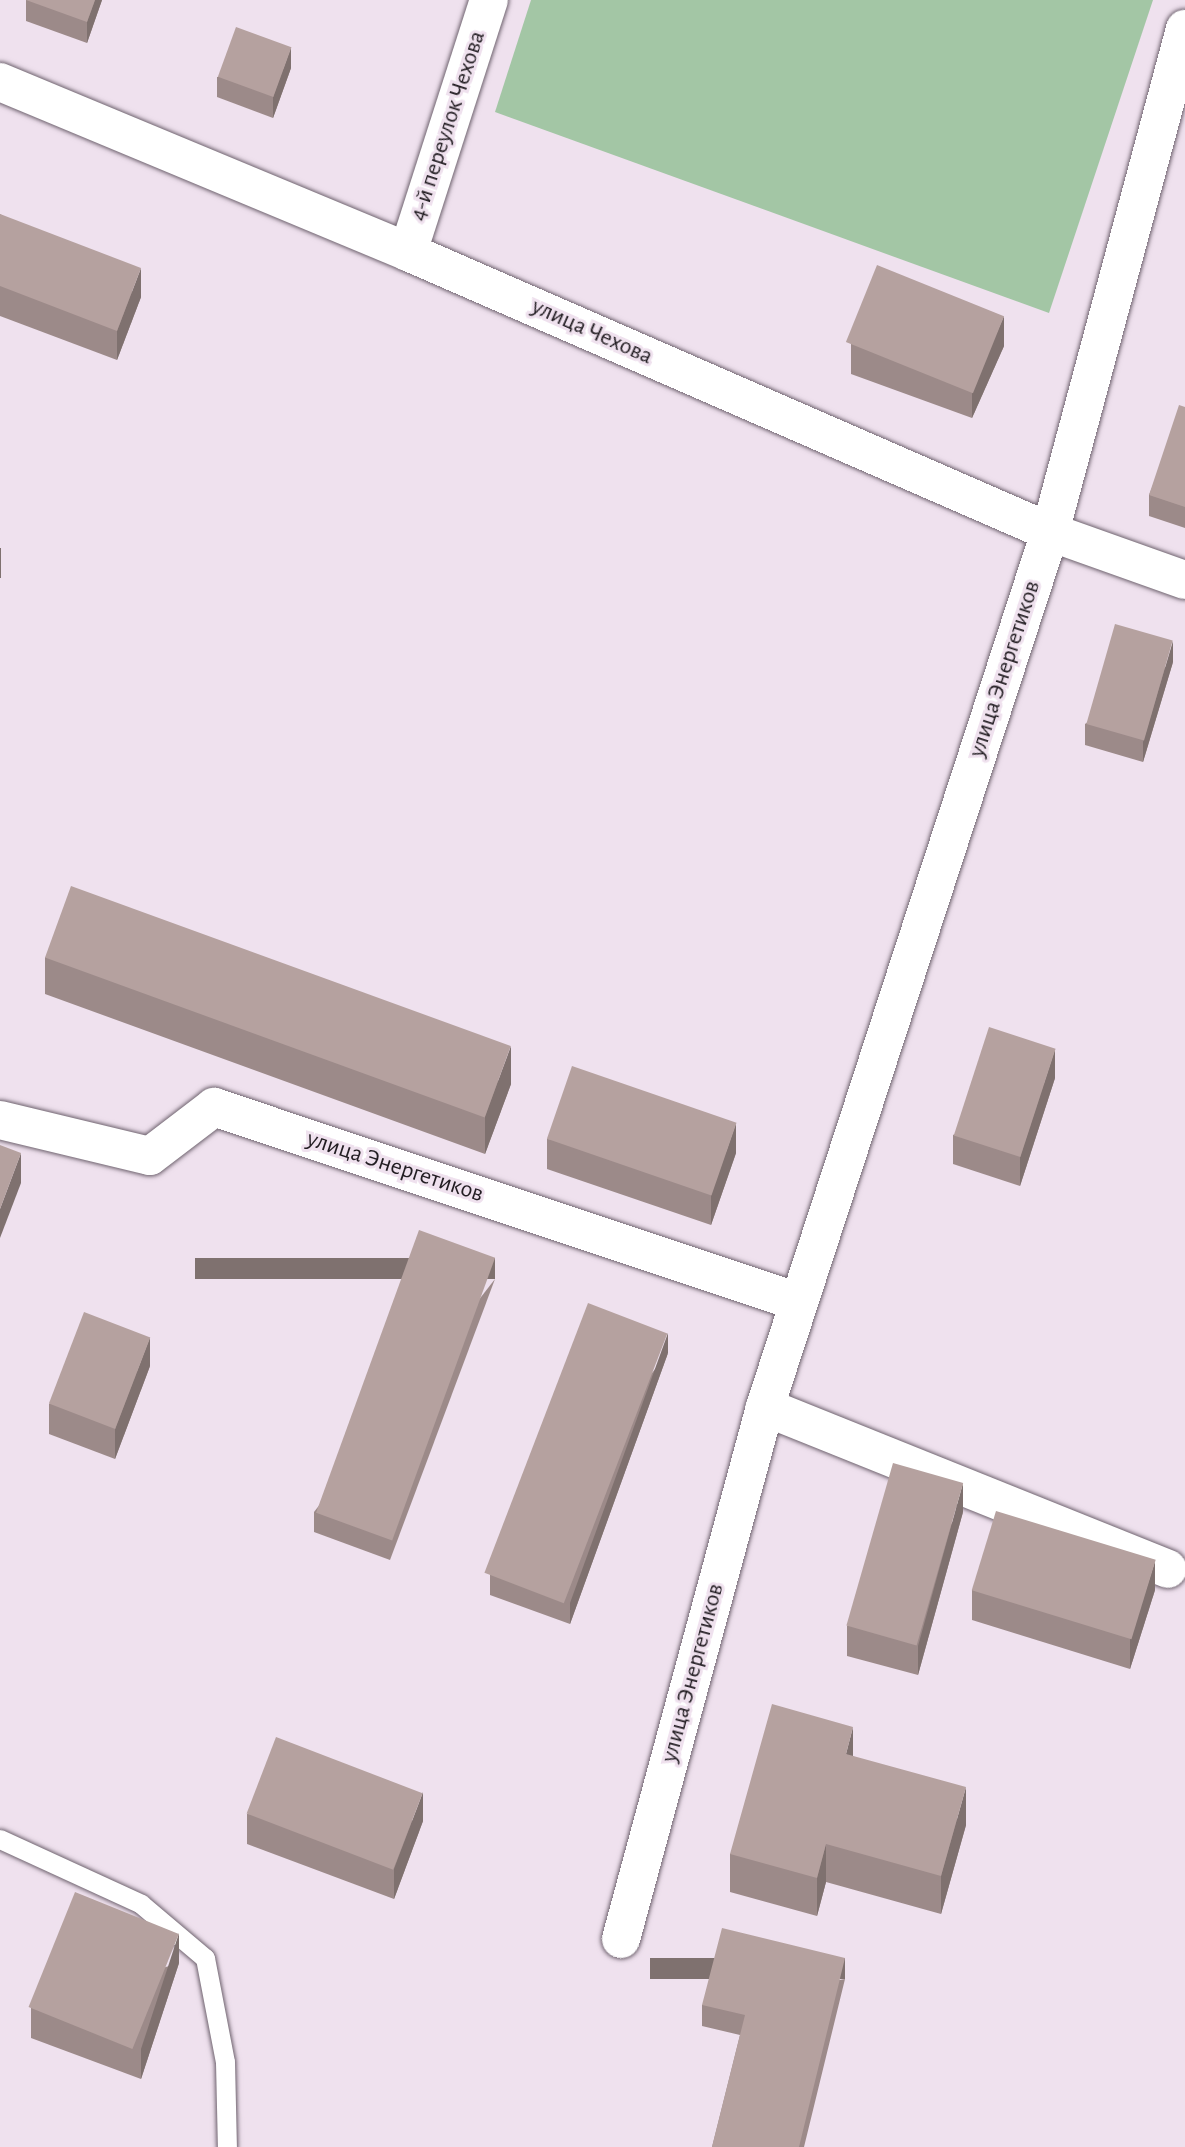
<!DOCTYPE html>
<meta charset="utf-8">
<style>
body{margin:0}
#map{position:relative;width:1185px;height:2147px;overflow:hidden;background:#efe1ee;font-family:"Alegreya Sans",sans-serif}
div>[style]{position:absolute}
.green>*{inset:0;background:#a3c6a5}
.roads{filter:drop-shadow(0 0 2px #6f636f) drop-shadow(0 0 2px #6f636f)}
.lane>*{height:19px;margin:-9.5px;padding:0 9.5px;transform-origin:9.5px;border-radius:9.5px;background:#fff}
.street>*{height:38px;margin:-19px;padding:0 19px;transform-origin:19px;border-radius:19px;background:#fff}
.wall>*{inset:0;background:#9c8a89}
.shaded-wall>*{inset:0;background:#7f716f;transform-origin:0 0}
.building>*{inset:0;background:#b5a19f;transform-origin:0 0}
span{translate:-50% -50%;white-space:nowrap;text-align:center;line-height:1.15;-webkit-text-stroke:6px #efe1ee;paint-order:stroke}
.street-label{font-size:24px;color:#221d22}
</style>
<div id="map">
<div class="green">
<div style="clip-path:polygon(531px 0,1153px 0,1049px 313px,495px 112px)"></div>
</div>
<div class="roads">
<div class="lane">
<div style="left:0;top:1839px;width:155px;rotate:24.7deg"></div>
<div style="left:141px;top:1904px;width:84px;rotate:40.2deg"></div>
<div style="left:205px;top:1958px;width:106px;rotate:79.1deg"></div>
<div style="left:225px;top:2062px;width:85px;rotate:88.7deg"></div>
</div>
<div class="street">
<div style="left:0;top:82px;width:442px;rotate:22.6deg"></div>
<div style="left:408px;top:252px;width:700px;rotate:23.56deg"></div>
<div style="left:1050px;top:532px;width:143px;rotate:19.6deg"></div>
<div style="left:408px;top:252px;width:265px;rotate:-72.2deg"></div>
<div style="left:0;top:1120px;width:154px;rotate:13.5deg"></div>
<div style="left:150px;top:1156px;width:81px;rotate:-37.4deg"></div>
<div style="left:214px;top:1107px;width:616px;rotate:18.46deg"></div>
<div style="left:765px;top:1407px;width:434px;rotate:21.9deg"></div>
<div style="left:621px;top:1939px;width:551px;rotate:-74.85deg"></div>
<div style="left:765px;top:1407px;width:920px;rotate:-71.96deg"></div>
<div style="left:1050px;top:532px;width:521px;rotate:-74.98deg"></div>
</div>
</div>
<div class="wall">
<div style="clip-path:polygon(26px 0,102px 0,87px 43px,26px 21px)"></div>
<div style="clip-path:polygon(291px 68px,273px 118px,217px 97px,217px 77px)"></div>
<div style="clip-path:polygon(0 214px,141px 297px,117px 360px,0 316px)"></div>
<div style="clip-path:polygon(851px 344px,1004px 346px,972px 418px,851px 374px)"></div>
<div style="clip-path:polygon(1185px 407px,1185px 528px,1149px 516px,1149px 495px)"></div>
<div style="clip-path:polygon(1173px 662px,1143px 762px,1085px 745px,1085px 724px)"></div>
<div style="clip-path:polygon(45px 957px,511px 1084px,485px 1154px,45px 994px)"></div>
<div style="clip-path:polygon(1055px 1078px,1020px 1186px,953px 1164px,953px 1135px)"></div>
<div style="clip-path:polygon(547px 1139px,736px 1153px,711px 1225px,547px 1169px)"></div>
<div style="clip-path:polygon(495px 1279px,390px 1560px,314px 1532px,314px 1512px)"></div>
<div style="clip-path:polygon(668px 1353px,570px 1624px,490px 1595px,490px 1575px)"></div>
<div style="clip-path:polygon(150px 1366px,115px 1459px,49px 1434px,49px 1404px)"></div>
<div style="clip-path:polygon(963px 1512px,918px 1675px,847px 1656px,847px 1626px)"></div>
<div style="clip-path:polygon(972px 1590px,1155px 1590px,1130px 1669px,972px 1620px)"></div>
<div style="clip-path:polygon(853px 1756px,966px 1825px,941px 1914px,826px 1882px,817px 1916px,730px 1892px,730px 1854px)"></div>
<div style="clip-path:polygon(247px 1814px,423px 1821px,394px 1899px,247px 1844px)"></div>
<div style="clip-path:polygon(179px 1963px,141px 2079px,31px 2038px,31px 2008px)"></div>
<div style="clip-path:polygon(845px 1979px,804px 2147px,712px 2147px,740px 2035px,702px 2026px,702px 2005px)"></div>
</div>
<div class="shaded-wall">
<div style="clip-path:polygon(95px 0,102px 0,87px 43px,87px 22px)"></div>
<div style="clip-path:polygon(291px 47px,291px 68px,273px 118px,273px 97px)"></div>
<div style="clip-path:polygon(141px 268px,141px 297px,117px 360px,117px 331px)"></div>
<div style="clip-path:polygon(1004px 316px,1004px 346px,972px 418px,972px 388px)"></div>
<div style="left:1px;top:548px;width:30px;height:2px;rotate:90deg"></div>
<div style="clip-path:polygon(1173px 641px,1173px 662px,1143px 762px,1143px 742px)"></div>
<div style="clip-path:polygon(511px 1046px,511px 1084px,485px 1154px,485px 1116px)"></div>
<div style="clip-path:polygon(1055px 1049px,1055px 1078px,1020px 1186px,1020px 1157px)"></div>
<div style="clip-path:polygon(736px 1123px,736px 1153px,711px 1225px,711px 1195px)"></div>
<div style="clip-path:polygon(21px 1153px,21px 1183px,0 1238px,0 1209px)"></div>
<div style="left:495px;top:1258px;width:21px;height:300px;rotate:90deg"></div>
<div style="clip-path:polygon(668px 1333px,668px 1353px,570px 1624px,570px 1603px)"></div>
<div style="clip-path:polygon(150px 1337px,150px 1366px,115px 1459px,115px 1429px)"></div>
<div style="clip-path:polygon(963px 1483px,963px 1512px,918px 1675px,918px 1646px)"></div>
<div style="clip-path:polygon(1155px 1561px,1155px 1590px,1130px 1669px,1130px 1640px)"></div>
<div style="clip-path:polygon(853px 1727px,853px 1765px,846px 1754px)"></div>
<div style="clip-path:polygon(966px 1787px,966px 1825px,941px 1914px,941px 1876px)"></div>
<div style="clip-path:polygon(423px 1792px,423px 1821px,394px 1899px,394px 1869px)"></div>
<div style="clip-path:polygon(826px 1844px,826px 1882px,817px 1916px,817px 1878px)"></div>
<div style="clip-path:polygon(179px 1933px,179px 1963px,141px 2079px,141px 2049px)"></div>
<div style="left:845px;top:1958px;width:21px;height:195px;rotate:90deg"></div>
</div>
<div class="building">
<div style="clip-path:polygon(26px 0,95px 0,87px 22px)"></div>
<div style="left:236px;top:27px;width:59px;height:53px;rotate:20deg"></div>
<div style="clip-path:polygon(0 214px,141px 268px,117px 331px,0 286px)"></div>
<div style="left:877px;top:265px;width:137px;height:83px;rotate:22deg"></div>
<div style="clip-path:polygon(1179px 405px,1185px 407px,1185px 507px,1149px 495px)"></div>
<div style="left:1115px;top:624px;width:60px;height:104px;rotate:16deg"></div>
<div style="left:71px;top:886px;width:468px;height:76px;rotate:20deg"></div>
<div style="left:989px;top:1027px;width:70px;height:114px;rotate:18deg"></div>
<div style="left:572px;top:1066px;width:174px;height:77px;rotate:19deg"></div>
<div style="clip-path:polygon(0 1145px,21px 1153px,0 1209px)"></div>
<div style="left:419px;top:1230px;width:81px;height:301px;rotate:20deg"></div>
<div style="left:588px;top:1303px;width:85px;height:289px;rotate:21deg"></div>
<div style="left:84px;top:1312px;width:71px;height:98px;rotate:21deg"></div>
<div style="left:893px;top:1463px;width:73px;height:169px;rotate:16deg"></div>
<div style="left:996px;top:1511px;width:167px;height:83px;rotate:17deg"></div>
<div style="clip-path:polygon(772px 1704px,853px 1727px,846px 1754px,966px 1787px,941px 1876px,826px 1844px,817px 1878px,730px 1854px)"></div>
<div style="left:276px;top:1737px;width:157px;height:82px;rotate:21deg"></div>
<div style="left:75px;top:1892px;width:112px;height:124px;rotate:22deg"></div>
<div style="clip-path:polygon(722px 1928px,845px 1958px,799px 2147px,712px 2147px,745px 2015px,702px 2005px)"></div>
</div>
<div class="street-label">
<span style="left:448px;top:126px;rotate:-72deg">4-й переулок Чехова</span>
<span style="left:592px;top:332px;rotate:24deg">улица Чехова</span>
<span style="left:1005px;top:669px;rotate:-72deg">улица Энергетиков</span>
<span style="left:395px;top:1167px;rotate:18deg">улица Энергетиков</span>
<span style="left:693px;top:1673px;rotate:-75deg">улица Энергетиков</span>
</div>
</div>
